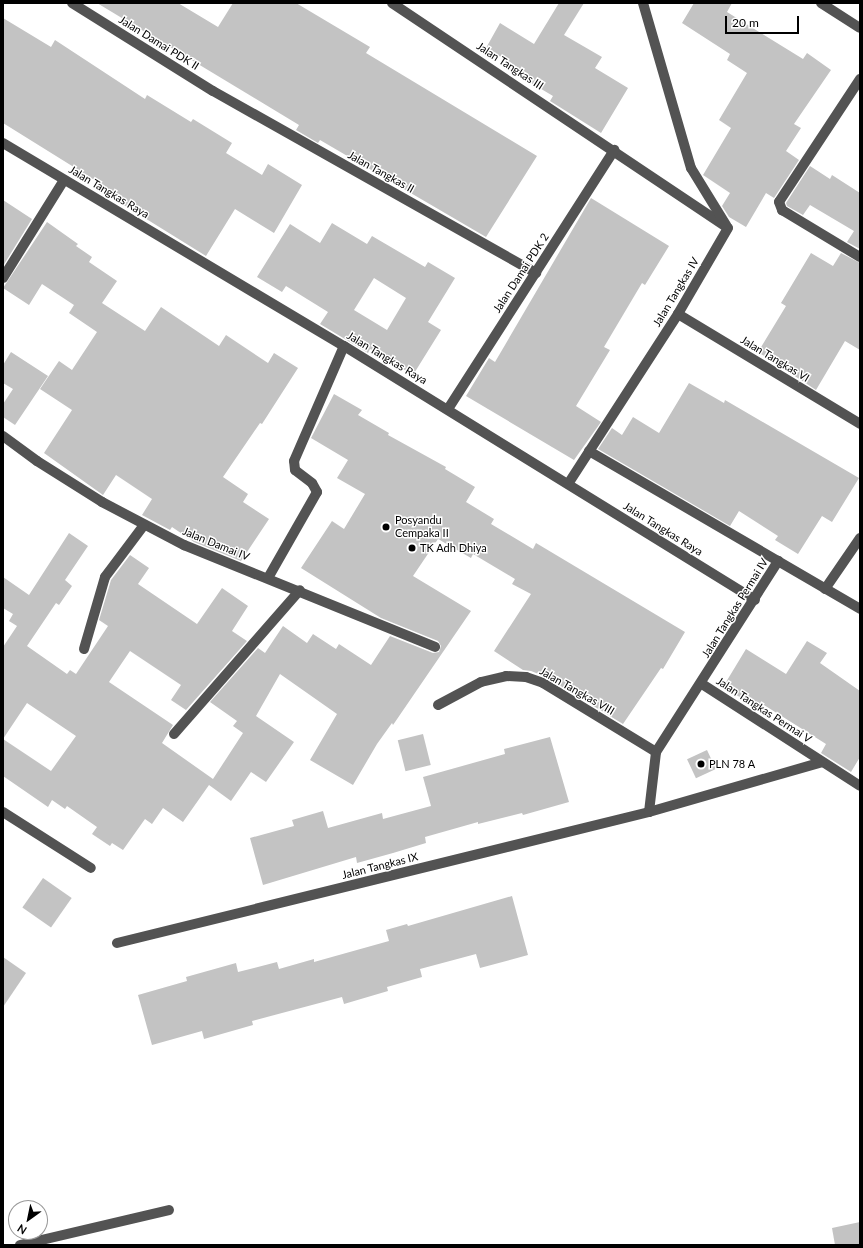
<!DOCTYPE html>
<style>
body{margin:0}
#map{position:relative;width:863px;height:1248px;overflow:hidden;background:#fff;font-family:Lato,sans-serif}
div>[style]{position:absolute}
.building>*{inset:0;background:#c3c3c3;transform-origin:0 0}
.minor>*{height:10px;margin:-5px;padding:0 5px;transform-origin:5px;border-radius:5px;background:#535353}
.dots>*{width:11px;height:11px;translate:-50% -50%;box-sizing:border-box;border:2px solid #fff;border-radius:50%}
span{translate:-50% -50%;white-space:nowrap;text-align:center;line-height:1.15;-webkit-text-stroke:3px #fff;paint-order:stroke}
.street-label{font-size:11px;color:#000}
.poi-label{font-size:11px;color:#000}
.left{translate:0 -50%;text-align:left}
.frame{position:absolute;inset:0;border:4px solid #000;pointer-events:none}
.north{position:absolute;left:8px;top:1200px;width:40px;height:40px;box-sizing:border-box;background:#fff;border:1px solid #999;border-radius:50%;rotate:213deg;font-size:11px;font-weight:700;line-height:16px;text-align:center;color:#000}
.north::after{content:'';display:block;margin:auto;width:14px;height:18px;background:#000;clip-path:polygon(50% 0,100% 100%,50% 72%,0 100%)}
.scale{position:absolute;left:725px;top:16px;width:74px;height:18px;box-sizing:border-box;border:2px solid #000;border-top:0;padding-left:5px;font-size:12px;line-height:14px;white-space:nowrap;color:#000;-webkit-text-stroke:3px #fff;paint-order:stroke}
</style>
<div id="map">
<div class="building">
<div style="clip-path:polygon(97px 3px,178px 3px,218px 27px,233px 3px,296px 3px,370px 47px,366px 53px,537px 156px,486px 237px,320px 140px,318px 143px,296px 130px,299px 125px)"></div>
<div style="clip-path:polygon(559px 3px,584px 3px,564px 35px,602px 57px,595px 68px,628px 88px,601px 133px,550px 101px,553px 96px,516px 74px,519px 68px,486px 48px,500px 23px,534px 44px)"></div>
<div style="clip-path:polygon(694px 3px,732px 3px,727px 12px,803px 59px,807px 53px,831px 70px,794px 124px,801px 128px,786px 151px,799px 160px,774px 198px,766px 193px,746px 227px,729px 217px,722px 206px,730px 193px,703px 175px,731px 128px,719px 120px,747px 73px,727px 60px,730px 54px,682px 23px)"></div>
<div style="clip-path:polygon(3px 18px,51px 47px,55px 40px,145px 99px,147px 95px,191px 122px,193px 119px,232px 143px,226px 153px,262px 175px,268px 164px,302px 185px,274px 233px,235px 209px,206px 256px,98px 189px,101px 184px,3px 123px)"></div>
<div style="clip-path:polygon(810px 166px,830px 179px,832px 175px,860px 193px,860px 249px,847px 242px,854px 231px,810px 205px,803px 215px,787px 206px,786px 203px)"></div>
<div style="clip-path:polygon(591px 198px,669px 246px,645px 285px,642px 283px,604px 347px,610px 350px,576px 406px,601px 422px,574px 460px,466px 396px,489px 358px,495px 362px)"></div>
<div style="clip-path:polygon(3px 200px,32px 219px,3px 266px)"></div>
<div style="clip-path:polygon(47px 222px,78px 244px,76px 246px,92px 257px,89px 262px,117px 281px,102px 303px,145px 331px,161px 307px,219px 346px,226px 335px,268px 363px,274px 353px,298px 368px,262px 424px,260px 423px,223px 477px,248px 494px,243px 502px,269px 519px,241px 561px,194px 542px,172px 527px,170px 530px,142px 515px,152px 499px,116px 475px,103px 495px,44px 453px,72px 410px,40px 389px,59px 361px,72px 370px,97px 332px,69px 313px,74px 305px,42px 284px,29px 305px,3px 288px)"></div>
<div style="clip-path:polygon(evenodd,332px 223px,367px 244px,372px 236px,425px 267px,428px 262px,455px 278px,428px 322px,441px 330px,413px 375px,370px 349px,368px 353px,320px 324px,328px 312px,286px 286px,282px 292px,257px 277px,290px 224px,320px 243px,332px 223px,374px 278px,406px 298px,387px 330px,354px 310px,374px 278px)"></div>
<div style="clip-path:polygon(811px 253px,833px 266px,841px 253px,860px 263px,860px 350px,845px 341px,816px 390px,758px 352px,786px 306px,781px 303px)"></div>
<div style="clip-path:polygon(11px 352px,48px 376px,15px 425px,3px 417px,3px 404px,13px 389px,3px 383px,3px 365px)"></div>
<div style="clip-path:polygon(689px 383px,724px 403px,725px 400px,859px 478px,832px 522px,822px 516px,798px 554px,775px 540px,778px 536px,739px 511px,730px 526px,598px 449px,612px 428px,622px 435px,633px 417px,659px 433px)"></div>
<div style="clip-path:polygon(evenodd,334px 394px,362px 410px,358px 415px,389px 433px,388px 435px,446px 467px,445px 469px,475px 487px,466px 502px,494px 519px,491px 524px,533px 549px,536px 543px,685px 632px,663px 669px,661px 668px,623px 724px,546px 677px,531px 671px,523px 670px,494px 651px,531px 594px,512px 584px,515px 579px,473px 554px,471px 558px,438px 539px,413px 576px,471px 611px,393px 725px,392px 723px,377px 744px,353px 785px,310px 760px,337px 714px,280px 674px,256px 716px,294px 742px,266px 782px,251px 772px,231px 801px,209px 785px,183px 822px,163px 808px,152px 824px,145px 819px,123px 850px,112px 843px,110px 846px,92px 834px,97px 827px,67px 806px,65px 809px,52px 800px,48px 807px,3px 776px,3px 647px,17px 626px,9px 621px,13px 614px,3px 608px,3px 577px,29px 595px,69px 533px,88px 546px,65px 580px,72px 586px,59px 605px,56px 603px,27px 646px,67px 674px,70px 670px,76px 674px,108px 626px,99px 620px,111px 580px,130px 555px,149px 568px,138px 584px,197px 624px,222px 588px,248px 606px,232px 631px,247px 641px,186px 710px,171px 700px,181px 685px,130px 651px,109px 682px,173px 725px,162px 743px,213px 779px,243px 733px,233px 726px,237px 721px,210px 702px,258px 648px,265px 653px,283px 626px,307px 643px,313px 634px,336px 649px,339px 644px,371px 665px,390px 636px,433px 653px,439px 652px,441px 646px,438px 641px,381px 618px,301px 568px,332px 521px,344px 529px,365px 494px,337px 478px,348px 460px,311px 438px,334px 394px,27px 703px,76px 736px,51px 771px,3px 739px,27px 703px)"></div>
<div style="clip-path:polygon(807px 641px,827px 653px,820px 663px,860px 691px,860px 757px,851px 772px,821px 753px,826px 744px,761px 703px,758px 708px,723px 687px,746px 649px,786px 674px)"></div>
<div style="left:423px;top:734px;width:32px;height:26px;rotate:76deg"></div>
<div style="clip-path:polygon(550px 737px,569px 802px,523px 815px,522px 813px,478px 824px,478px 822px,425px 837px,426px 843px,393px 853px,357px 863px,356px 857px,263px 885px,250px 838px,294px 826px,292px 820px,323px 811px,328px 828px,382px 813px,383px 819px,431px 806px,423px 777px,505px 754px,504px 749px)"></div>
<div style="left:707px;top:750px;width:21px;height:22px;rotate:65deg"></div>
<div style="left:43px;top:878px;width:35px;height:36px;rotate:35deg"></div>
<div style="clip-path:polygon(512px 896px,528px 955px,480px 968px,476px 954px,420px 969px,422px 977px,387px 987px,388px 991px,344px 1004px,342px 997px,252px 1021px,253px 1025px,204px 1039px,202px 1031px,152px 1045px,138px 995px,187px 981px,186px 977px,236px 963px,238px 972px,277px 962px,279px 969px,314px 959px,314px 962px,389px 941px,386px 930px,407px 924px,408px 926px)"></div>
<div style="clip-path:polygon(3px 957px,26px 973px,3px 1007px)"></div>
<div style="clip-path:polygon(860px 1222px,860px 1245px,835px 1245px,832px 1228px)"></div>
</div>
<div class="minor">
<div style="left:72px;top:3px;width:166px;rotate:32deg"></div>
<div style="left:213px;top:91px;width:371px;rotate:29.4deg"></div>
<div style="left:392px;top:3px;width:404px;rotate:33.8deg"></div>
<div style="left:728px;top:228px;width:99px;rotate:120.2deg"></div>
<div style="left:678px;top:314px;width:202px;rotate:122.9deg"></div>
<div style="left:643px;top:3px;width:172px;rotate:73.8deg"></div>
<div style="left:691px;top:168px;width:67px;rotate:58.4deg"></div>
<div style="left:821px;top:3px;width:46px;rotate:32.7deg"></div>
<div style="left:860px;top:79px;width:147px;rotate:123.4deg"></div>
<div style="left:779px;top:202px;width:9px;rotate:69deg"></div>
<div style="left:782px;top:210px;width:91px;rotate:31.1deg"></div>
<div style="left:3px;top:143px;width:397px;rotate:30.8deg"></div>
<div style="left:344px;top:346px;width:483px;rotate:31.7deg"></div>
<div style="left:3px;top:278px;width:115px;rotate:-58.1deg"></div>
<div style="left:678px;top:314px;width:213px;rotate:31.1deg"></div>
<div style="left:448px;top:409px;width:308px;rotate:-57.3deg"></div>
<div style="left:3px;top:436px;width:42px;rotate:36.3deg"></div>
<div style="left:37px;top:461px;width:77px;rotate:32.2deg"></div>
<div style="left:102px;top:502px;width:93px;rotate:27.7deg"></div>
<div style="left:184px;top:545px;width:271px;rotate:22.1deg"></div>
<div style="left:589px;top:451px;width:314px;rotate:30.2deg"></div>
<div style="left:268px;top:578px;width:99px;rotate:-60.3deg"></div>
<div style="left:317px;top:492px;width:10px;rotate:-119deg"></div>
<div style="left:312px;top:483px;width:21px;rotate:-143deg"></div>
<div style="left:295px;top:470px;width:9px;rotate:-96deg"></div>
<div style="left:294px;top:461px;width:125px;rotate:-66.5deg"></div>
<div style="left:825px;top:589px;width:62px;rotate:-55.5deg"></div>
<div style="left:84px;top:649px;width:75px;rotate:-73.7deg"></div>
<div style="left:105px;top:577px;width:65px;rotate:-53.1deg"></div>
<div style="left:702px;top:684px;width:188px;rotate:32.8deg"></div>
<div style="left:438px;top:705px;width:49px;rotate:-28.1deg"></div>
<div style="left:481px;top:682px;width:26px;rotate:-13deg"></div>
<div style="left:506px;top:676px;width:20px;rotate:3deg"></div>
<div style="left:526px;top:677px;width:18px;rotate:19deg"></div>
<div style="left:543px;top:683px;width:132px;rotate:31.4deg"></div>
<div style="left:174px;top:734px;width:191px;rotate:-48.8deg"></div>
<div style="left:3px;top:812px;width:104px;rotate:32.5deg"></div>
<div style="left:649px;top:812px;width:60px;rotate:-83.3deg"></div>
<div style="left:656px;top:752px;width:227px;rotate:-57.4deg"></div>
<div style="left:117px;top:943px;width:548px;rotate:-13.83deg"></div>
<div style="left:649px;top:812px;width:180px;rotate:-16.1deg"></div>
<div style="left:20px;top:1245px;width:153px;rotate:-13.2deg"></div>
</div>
<div class="dots">
<div style="left:386px;top:527px;background:#000"></div>
<div style="left:412px;top:548px;background:#000"></div>
<div style="left:701px;top:764px;background:#000"></div>
</div>
<div class="street-label">
<span style="left:159px;top:43px;rotate:32deg">Jalan Damai PDK II</span>
<span style="left:510px;top:66px;rotate:33deg">Jalan Tangkas III</span>
<span style="left:381px;top:172px;rotate:29deg">Jalan Tangkas II</span>
<span style="left:109px;top:192px;rotate:31deg">Jalan Tangkas Raya</span>
<span style="left:521px;top:273px;rotate:-57deg">Jalan Damai PDK 2</span>
<span style="left:676px;top:292px;rotate:-59deg">Jalan Tangkas IV</span>
<span style="left:387px;top:358px;rotate:31deg">Jalan Tangkas Raya</span>
<span style="left:775px;top:359px;rotate:31deg">Jalan Tangkas VI</span>
<span style="left:663px;top:529px;rotate:32deg">Jalan Tangkas Raya</span>
<span style="left:216px;top:544px;rotate:22deg">Jalan Damai IV</span>
<span style="left:735px;top:608px;rotate:-58deg">Jalan Tangkas Permai IV</span>
<span style="left:577px;top:691px;rotate:30deg">Jalan Tangkas VIII</span>
<span style="left:764px;top:710px;rotate:33deg">Jalan Tangkas Permai V</span>
<span style="left:380px;top:866px;rotate:-14deg">Jalan Tangkas IX</span>
</div>
<div class="poi-label">
<span class="left" style="left:395px;top:527px">Posyandu<br>Cempaka II</span>
<span class="left" style="left:420px;top:548px">TK Adh Dhiya</span>
<span class="left" style="left:709px;top:764px">PLN 78 A</span>
</div>
<div class="frame"></div>
<div class="north">N</div>
<div class="scale">20 m</div>
</div>
